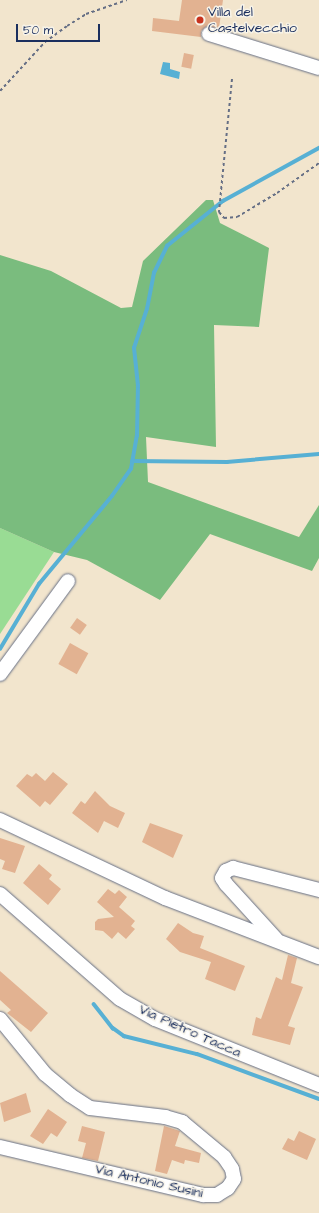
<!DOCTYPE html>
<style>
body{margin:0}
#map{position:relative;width:319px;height:1213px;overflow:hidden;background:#f2e5cd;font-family:"Architects Daughter",sans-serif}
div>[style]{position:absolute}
.green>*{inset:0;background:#99dc94}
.forest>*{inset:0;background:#7abc7e}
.water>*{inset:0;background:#57b0d4}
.stream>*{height:3.5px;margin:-1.75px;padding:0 1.75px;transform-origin:1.75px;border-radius:1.75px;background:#57b0d4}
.building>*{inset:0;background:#e2b291;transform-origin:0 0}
.path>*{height:2px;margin-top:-1px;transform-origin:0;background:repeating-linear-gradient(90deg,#666f85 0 3px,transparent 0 6px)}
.roads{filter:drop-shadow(0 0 1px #666f85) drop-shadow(0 0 1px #666f85)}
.minor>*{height:14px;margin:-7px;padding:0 7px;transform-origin:7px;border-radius:7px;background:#fff}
.dots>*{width:11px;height:11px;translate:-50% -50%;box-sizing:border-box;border:2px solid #f7f3e8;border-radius:50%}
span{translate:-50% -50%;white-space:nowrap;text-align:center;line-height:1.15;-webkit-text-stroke:3px #f7f3e8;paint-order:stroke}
.poi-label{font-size:14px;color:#1b2f5e}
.left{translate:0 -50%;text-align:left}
.street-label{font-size:14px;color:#1b2f5e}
.scale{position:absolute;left:16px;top:24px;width:84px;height:18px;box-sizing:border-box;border:2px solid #1b2f5e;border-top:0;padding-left:5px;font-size:12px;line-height:14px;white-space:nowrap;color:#1b2f5e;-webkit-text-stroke:3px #f7f3e8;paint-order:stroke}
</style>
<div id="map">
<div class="green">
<div style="clip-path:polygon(0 528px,54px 552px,0 634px)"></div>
</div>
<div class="forest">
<div style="clip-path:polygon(206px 200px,213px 200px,220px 223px,269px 248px,259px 327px,214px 325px,216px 447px,146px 437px,148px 482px,299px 537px,319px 505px,319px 558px,312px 571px,210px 534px,160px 600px,87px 560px,54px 552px,0 528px,0 255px,51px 271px,121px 308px,132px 307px,143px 261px)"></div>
</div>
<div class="water">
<div style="clip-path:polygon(163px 62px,170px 63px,170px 69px,180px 72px,179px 79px,160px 74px)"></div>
</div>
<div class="stream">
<div style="left:132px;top:461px;width:95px;rotate:0.6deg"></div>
<div style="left:227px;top:462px;width:92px;rotate:-5deg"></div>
<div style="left:0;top:649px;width:76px;rotate:-59deg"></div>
<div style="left:39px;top:584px;width:114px;rotate:-50.3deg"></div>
<div style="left:112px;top:496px;width:33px;rotate:-55deg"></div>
<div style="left:131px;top:469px;width:34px;rotate:-80deg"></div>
<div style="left:137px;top:436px;width:50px;rotate:-88.9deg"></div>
<div style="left:138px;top:386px;width:38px;rotate:-96deg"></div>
<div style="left:134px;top:348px;width:41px;rotate:-71.6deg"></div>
<div style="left:147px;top:309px;width:37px;rotate:-79deg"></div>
<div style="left:154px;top:273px;width:30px;rotate:-64deg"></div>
<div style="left:167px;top:246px;width:72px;rotate:-38.8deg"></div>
<div style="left:223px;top:201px;width:110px;rotate:-28.9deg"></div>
<div style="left:94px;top:1004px;width:31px;rotate:52deg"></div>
<div style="left:113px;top:1028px;width:14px;rotate:36deg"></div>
<div style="left:124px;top:1036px;width:75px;rotate:13.9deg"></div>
<div style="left:197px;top:1054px;width:130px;rotate:20.2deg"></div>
</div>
<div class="building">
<div style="clip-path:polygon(182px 0,223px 0,219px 28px,207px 26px,201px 31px,201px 37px,152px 31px,153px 18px,179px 21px)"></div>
<div style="left:184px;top:53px;width:10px;height:14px;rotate:11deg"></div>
<div style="left:77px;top:618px;width:12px;height:12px;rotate:35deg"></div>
<div style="left:70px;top:643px;width:21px;height:24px;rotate:29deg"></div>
<div style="clip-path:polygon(53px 772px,68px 784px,50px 805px,45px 801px,40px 807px,16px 786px,27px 774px,32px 777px,36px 773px,45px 781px)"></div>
<div style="clip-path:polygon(95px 791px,110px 806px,125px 813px,118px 828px,104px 821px,98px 833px,72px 813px,81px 801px,85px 804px)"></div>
<div style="clip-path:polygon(150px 823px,183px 835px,173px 858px,142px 842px)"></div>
<div style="clip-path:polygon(0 838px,25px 846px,15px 873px,2px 869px,5px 861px,0 859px)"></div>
<div style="clip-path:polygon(39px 864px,52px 875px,49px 879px,61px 889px,48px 905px,23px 883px)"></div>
<div style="clip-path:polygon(108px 889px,115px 894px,119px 890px,127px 897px,119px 907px,135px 921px,131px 926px,135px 929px,126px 939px,118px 932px,112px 939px,103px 931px,95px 930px,95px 922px,98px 919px,114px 917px,97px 902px)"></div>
<div style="clip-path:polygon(178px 923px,193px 933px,204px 936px,200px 948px,245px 966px,235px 991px,205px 979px,211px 962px,180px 952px,166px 939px)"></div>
<div style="clip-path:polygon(288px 955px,297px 958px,291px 983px,303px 987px,288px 1026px,295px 1028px,290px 1045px,252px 1035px,256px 1017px,261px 1019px,276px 977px,282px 980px)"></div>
<div style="clip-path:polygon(0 971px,48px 1013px,31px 1032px,7px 1013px,11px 1010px,0 1000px)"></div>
<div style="clip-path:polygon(26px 1093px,31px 1112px,4px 1122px,0 1103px)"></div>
<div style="clip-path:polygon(48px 1109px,67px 1122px,57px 1137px,51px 1133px,43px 1144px,30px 1136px)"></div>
<div style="clip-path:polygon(82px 1126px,105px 1132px,98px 1161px,82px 1158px,86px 1143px,78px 1141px)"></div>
<div style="clip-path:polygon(164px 1126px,180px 1131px,175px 1146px,201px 1153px,199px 1163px,185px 1160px,184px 1164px,172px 1160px,167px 1174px,155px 1171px)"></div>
<div style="clip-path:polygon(299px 1131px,316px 1139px,307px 1160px,282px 1149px,288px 1138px,294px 1141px)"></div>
</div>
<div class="path">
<div style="left:232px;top:79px;width:134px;rotate:95.6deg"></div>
<div style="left:219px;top:212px;width:8px;rotate:50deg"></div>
<div style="left:224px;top:218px;width:13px;rotate:-4deg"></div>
<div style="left:237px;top:217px;width:47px;rotate:-31deg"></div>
<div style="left:277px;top:193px;width:52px;rotate:-35.5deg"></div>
<div style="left:0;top:91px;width:67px;rotate:-47.4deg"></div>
<div style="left:45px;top:42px;width:27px;rotate:-36deg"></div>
<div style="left:67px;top:26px;width:22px;rotate:-32deg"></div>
<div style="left:86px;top:14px;width:43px;rotate:-18.9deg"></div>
</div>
<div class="roads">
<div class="minor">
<div style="left:209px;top:34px;width:115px;rotate:17.2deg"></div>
<div style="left:0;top:674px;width:115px;rotate:-53.8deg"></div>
<div style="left:0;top:820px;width:183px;rotate:25.3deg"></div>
<div style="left:165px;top:898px;width:165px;rotate:21deg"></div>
<div style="left:0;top:894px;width:159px;rotate:41.2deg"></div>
<div style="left:120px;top:999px;width:40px;rotate:29.7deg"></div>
<div style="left:155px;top:1019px;width:177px;rotate:21.9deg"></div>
<div style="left:276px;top:939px;width:74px;rotate:-132.3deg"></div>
<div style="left:226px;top:884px;width:7px;rotate:-124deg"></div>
<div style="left:222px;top:878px;width:8px;rotate:-60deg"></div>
<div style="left:226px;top:871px;width:8px;rotate:-23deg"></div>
<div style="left:233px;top:868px;width:89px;rotate:14.3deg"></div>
<div style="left:0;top:1019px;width:71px;rotate:50.7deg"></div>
<div style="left:45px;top:1074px;width:33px;rotate:40deg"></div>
<div style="left:70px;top:1095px;width:24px;rotate:33deg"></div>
<div style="left:90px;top:1108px;width:76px;rotate:6.8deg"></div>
<div style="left:165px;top:1117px;width:18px;rotate:16deg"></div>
<div style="left:182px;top:1122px;width:55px;rotate:39.8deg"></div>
<div style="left:224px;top:1157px;width:14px;rotate:56deg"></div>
<div style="left:232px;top:1169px;width:10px;rotate:79deg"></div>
<div style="left:234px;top:1179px;width:11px;rotate:124deg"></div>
<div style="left:228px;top:1188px;width:13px;rotate:148deg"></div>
<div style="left:217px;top:1195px;width:14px;rotate:180deg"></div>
<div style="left:203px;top:1195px;width:209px;rotate:-166.7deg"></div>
</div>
</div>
<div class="dots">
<div style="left:200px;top:20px;background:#c8321e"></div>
</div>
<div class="poi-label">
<span class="left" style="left:208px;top:20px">Villa del<br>Castelvecchio</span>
</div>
<div class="street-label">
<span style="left:190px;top:1031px;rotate:24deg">Via Pietro Tacca</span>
<span style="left:149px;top:1181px;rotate:13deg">Via Antonio Susini</span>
</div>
<div class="scale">50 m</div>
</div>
